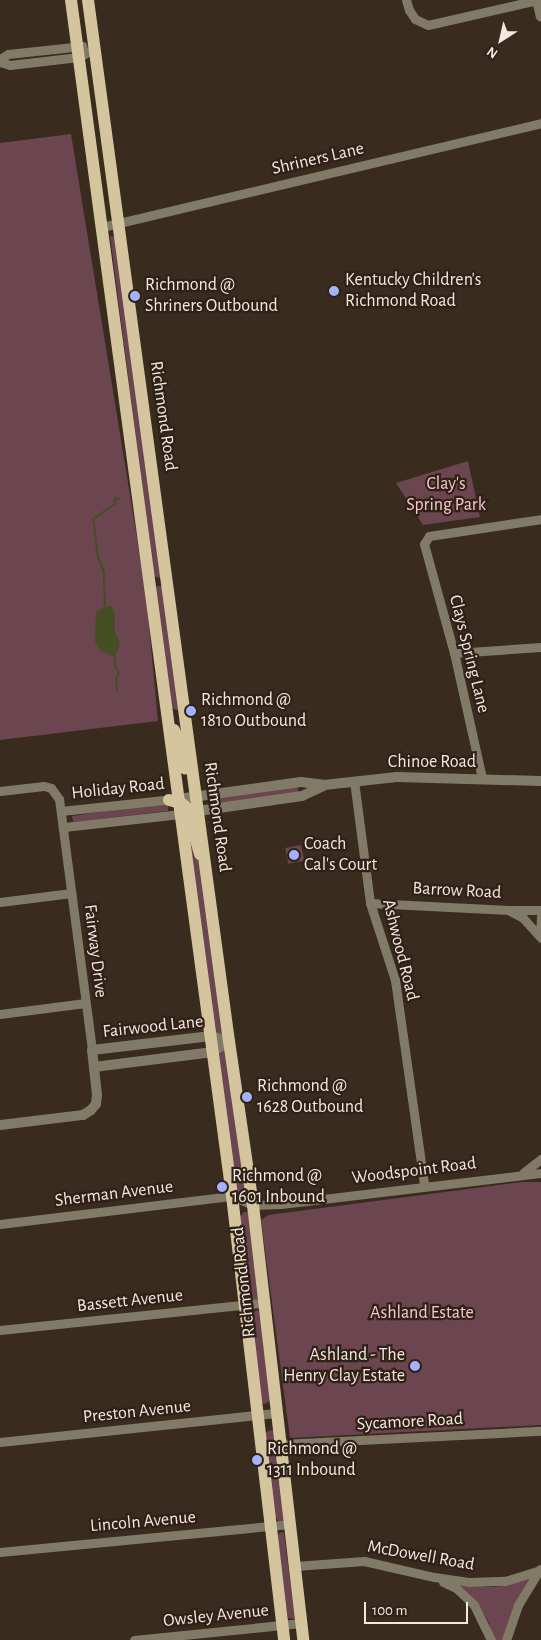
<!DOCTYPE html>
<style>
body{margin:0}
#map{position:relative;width:541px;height:1640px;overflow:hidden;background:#3a2b1f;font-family:"Alegreya Sans",sans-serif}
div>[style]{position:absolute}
.green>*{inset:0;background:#6b454f;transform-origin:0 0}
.water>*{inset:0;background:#464e24}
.stream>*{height:2px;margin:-1px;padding:0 1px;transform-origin:1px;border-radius:1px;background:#464e24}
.minor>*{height:9px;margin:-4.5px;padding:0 4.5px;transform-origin:4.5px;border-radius:4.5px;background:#817a67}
.tertiary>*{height:10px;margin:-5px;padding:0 5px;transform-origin:5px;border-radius:5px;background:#817a67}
.primary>*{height:12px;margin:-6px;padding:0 6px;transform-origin:6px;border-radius:6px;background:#d5c59e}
.dots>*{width:14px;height:14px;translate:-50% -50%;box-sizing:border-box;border:2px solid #302116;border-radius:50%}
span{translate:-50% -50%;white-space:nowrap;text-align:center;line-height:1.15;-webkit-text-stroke:4.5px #302116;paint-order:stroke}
.street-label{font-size:18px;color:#f2e8e0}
.poi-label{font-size:18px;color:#f2e8e0}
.left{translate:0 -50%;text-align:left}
.right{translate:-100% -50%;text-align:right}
.park-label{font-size:18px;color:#f8c7d3}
.north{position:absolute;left:476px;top:15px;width:50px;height:50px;-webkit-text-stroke:4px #302116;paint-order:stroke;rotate:215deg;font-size:14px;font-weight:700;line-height:20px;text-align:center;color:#f2e8e0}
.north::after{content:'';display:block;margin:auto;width:18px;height:22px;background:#f2e8e0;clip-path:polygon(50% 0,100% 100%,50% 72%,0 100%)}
.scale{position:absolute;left:364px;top:1602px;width:104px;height:22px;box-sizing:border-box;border:2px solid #f2e8e0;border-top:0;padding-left:6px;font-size:15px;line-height:18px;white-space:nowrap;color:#f2e8e0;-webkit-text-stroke:4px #302116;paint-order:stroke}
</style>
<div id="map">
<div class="green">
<div style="clip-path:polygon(71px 134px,146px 593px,158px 721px,0 740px,0 143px)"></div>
<div style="clip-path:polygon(110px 236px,116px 237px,162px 577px,159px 578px,154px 576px)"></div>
<div style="clip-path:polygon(468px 461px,480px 517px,423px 525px,396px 483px)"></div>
<div style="clip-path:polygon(157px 586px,162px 586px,179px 710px,176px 710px,172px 708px,155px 589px)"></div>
<div style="clip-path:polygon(298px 787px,298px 793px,211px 805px,210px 798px)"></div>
<div style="clip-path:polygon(168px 802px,168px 811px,73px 822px,72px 816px)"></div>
<div style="clip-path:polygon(186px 818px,204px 881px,225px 1032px,219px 1036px,215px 1032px)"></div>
<div style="left:301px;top:845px;width:16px;height:16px;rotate:79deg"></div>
<div style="clip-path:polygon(225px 1049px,246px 1191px,242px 1195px,237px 1191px,218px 1055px)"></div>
<div style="clip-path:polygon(522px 1182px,541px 1182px,541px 1425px,290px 1438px,261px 1220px,268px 1215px)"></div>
<div style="clip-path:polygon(244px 1212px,248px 1212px,258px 1300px,253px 1300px,250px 1295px,240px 1217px)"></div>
<div style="clip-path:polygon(258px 1310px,261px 1313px,270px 1401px,265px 1404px,261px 1403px,252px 1313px)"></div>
<div style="clip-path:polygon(272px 1430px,275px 1432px,285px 1520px,279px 1522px,275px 1517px,266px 1435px,266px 1432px)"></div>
<div style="clip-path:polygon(282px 1532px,284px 1533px,295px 1618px,293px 1619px,288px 1618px,277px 1535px)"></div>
<div style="clip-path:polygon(525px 1578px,530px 1578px,504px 1640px,494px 1640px,489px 1623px,477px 1602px,457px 1586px,494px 1587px,512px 1584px)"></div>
</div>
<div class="water">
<div style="clip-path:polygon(105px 606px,111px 606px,115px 613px,115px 632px,120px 643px,115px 658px,101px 651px,95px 642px,96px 612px)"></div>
</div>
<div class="stream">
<div style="left:105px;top:606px;width:34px;rotate:-92deg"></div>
<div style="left:104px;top:572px;width:15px;rotate:-113deg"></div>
<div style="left:98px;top:558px;width:39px;rotate:-97deg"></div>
<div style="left:93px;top:519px;width:27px;rotate:-34deg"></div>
<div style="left:115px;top:504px;width:6px;rotate:-90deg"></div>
<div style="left:115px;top:498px;width:4px;rotate:14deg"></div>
<div style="left:115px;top:658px;width:8px;rotate:90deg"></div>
<div style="left:115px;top:666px;width:8px;rotate:60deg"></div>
<div style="left:119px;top:673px;width:6px;rotate:121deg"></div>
<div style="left:116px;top:678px;width:13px;rotate:86deg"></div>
</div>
<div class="minor">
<div style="left:406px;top:0;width:10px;rotate:73deg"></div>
<div style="left:409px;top:10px;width:11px;rotate:56deg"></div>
<div style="left:415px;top:19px;width:14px;rotate:25deg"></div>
<div style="left:428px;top:25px;width:112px;rotate:-12.9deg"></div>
<div style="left:0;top:59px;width:9px;rotate:-32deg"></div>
<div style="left:8px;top:54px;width:75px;rotate:-6.1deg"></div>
<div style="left:0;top:62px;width:10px;rotate:17deg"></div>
<div style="left:10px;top:65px;width:69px;rotate:-6.6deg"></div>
<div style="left:79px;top:57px;width:18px;rotate:-29deg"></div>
<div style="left:102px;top:227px;width:451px;rotate:-13.3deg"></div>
<div style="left:454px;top:653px;width:87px;rotate:-3.9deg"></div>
<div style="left:482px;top:778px;width:128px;rotate:-102.6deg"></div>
<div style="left:454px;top:653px;width:113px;rotate:-105.4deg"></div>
<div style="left:424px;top:544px;width:9px;rotate:-58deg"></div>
<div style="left:429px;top:536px;width:113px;rotate:-8.6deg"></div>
<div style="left:354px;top:781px;width:123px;rotate:82.5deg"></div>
<div style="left:370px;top:903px;width:81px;rotate:72deg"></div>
<div style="left:395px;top:980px;width:207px;rotate:81.9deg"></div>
<div style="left:0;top:791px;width:44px;rotate:-6.5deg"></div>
<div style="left:44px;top:786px;width:7px;rotate:16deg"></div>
<div style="left:51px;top:788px;width:14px;rotate:54deg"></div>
<div style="left:59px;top:799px;width:253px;rotate:82.5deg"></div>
<div style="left:61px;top:811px;width:113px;rotate:-6.1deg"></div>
<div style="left:64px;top:827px;width:117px;rotate:-6.4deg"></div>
<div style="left:0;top:902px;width:72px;rotate:-7.2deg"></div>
<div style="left:370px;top:903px;width:139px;rotate:2.9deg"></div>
<div style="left:509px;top:910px;width:32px"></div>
<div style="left:510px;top:911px;width:15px;rotate:28deg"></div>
<div style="left:523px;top:918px;width:27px;rotate:48deg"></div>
<div style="left:540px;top:936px;width:20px;rotate:-87deg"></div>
<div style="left:0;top:1014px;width:86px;rotate:-7.4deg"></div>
<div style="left:523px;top:1173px;width:23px;rotate:-38deg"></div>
<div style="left:0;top:1224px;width:234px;rotate:-6.9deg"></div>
<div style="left:232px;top:1196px;width:23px;rotate:23deg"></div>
<div style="left:253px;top:1205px;width:28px;rotate:-2deg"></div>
<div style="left:281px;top:1204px;width:262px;rotate:-6.8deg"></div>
<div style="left:0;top:1330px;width:264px;rotate:-5.9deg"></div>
<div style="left:0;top:1442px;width:279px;rotate:-6deg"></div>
<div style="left:281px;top:1444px;width:260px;rotate:-2.9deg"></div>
<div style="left:0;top:1552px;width:291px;rotate:-5.5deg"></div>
<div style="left:295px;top:1566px;width:69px;rotate:-4.1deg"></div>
<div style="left:364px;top:1561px;width:72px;rotate:12.9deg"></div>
<div style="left:434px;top:1577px;width:35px;rotate:8deg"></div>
<div style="left:469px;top:1582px;width:36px;rotate:-2deg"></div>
<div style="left:505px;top:1581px;width:38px;rotate:-17deg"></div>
<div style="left:443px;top:1582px;width:14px;rotate:25deg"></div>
<div style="left:456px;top:1588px;width:25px;rotate:43deg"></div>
<div style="left:474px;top:1605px;width:39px;rotate:64deg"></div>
<div style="left:134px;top:1640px;width:168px;rotate:-5.8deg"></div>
<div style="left:506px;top:1640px;width:37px;rotate:-71deg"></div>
<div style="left:518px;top:1605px;width:42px;rotate:-58.6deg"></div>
</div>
<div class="tertiary">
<div style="left:537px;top:0;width:17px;rotate:77deg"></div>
<div style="left:178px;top:799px;width:124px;rotate:-7.9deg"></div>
<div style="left:301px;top:782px;width:23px;rotate:7deg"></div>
<div style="left:324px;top:785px;width:73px;rotate:-6.3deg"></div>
<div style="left:397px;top:777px;width:144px;rotate:1.6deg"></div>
<div style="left:191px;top:812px;width:112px;rotate:-8.2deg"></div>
<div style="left:302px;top:796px;width:23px;rotate:-25deg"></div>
<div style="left:94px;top:1067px;width:120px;rotate:-7.2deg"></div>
<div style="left:213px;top:1052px;width:19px;rotate:-35deg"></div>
<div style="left:0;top:1125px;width:84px;rotate:-6.9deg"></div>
<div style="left:83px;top:1115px;width:9px;rotate:-32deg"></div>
<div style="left:91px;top:1110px;width:8px;rotate:-50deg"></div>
<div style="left:96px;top:1104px;width:9px;rotate:-84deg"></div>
<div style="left:97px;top:1095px;width:45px;rotate:-96.3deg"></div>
<div style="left:92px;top:1050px;width:120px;rotate:-6.7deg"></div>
<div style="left:211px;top:1036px;width:19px;rotate:16deg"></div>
</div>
<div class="primary">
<div style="left:71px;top:0;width:1207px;rotate:82.33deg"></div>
<div style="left:232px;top:1196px;width:447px;rotate:83.3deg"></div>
<div style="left:88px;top:0;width:1051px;rotate:82.29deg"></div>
<div style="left:229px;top:1041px;width:166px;rotate:81.7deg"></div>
<div style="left:253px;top:1205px;width:438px;rotate:83.4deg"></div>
<div style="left:174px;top:730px;width:16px;rotate:68deg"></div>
<div style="left:180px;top:745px;width:24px;rotate:78deg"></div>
<div style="left:169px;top:800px;width:12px;rotate:14deg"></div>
<div style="left:181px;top:803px;width:8px;rotate:40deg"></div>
<div style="left:187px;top:808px;width:48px;rotate:74.2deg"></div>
</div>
<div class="dots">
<div style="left:334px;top:291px;background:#a4b2fc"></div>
<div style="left:135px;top:296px;background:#a4b2fc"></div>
<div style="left:191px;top:711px;background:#a4b2fc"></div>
<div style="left:294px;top:855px;background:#a4b2fc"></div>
<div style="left:247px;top:1097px;background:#a4b2fc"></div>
<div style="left:222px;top:1187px;background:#a4b2fc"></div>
<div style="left:415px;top:1366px;background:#a4b2fc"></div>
<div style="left:257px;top:1460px;background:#a4b2fc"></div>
</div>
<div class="street-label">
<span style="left:318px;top:159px;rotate:-13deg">Shriners Lane</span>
<span style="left:163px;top:416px;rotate:82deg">Richmond Road</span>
<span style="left:469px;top:654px;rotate:76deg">Clays Spring Lane</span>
<span style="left:432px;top:762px">Chinoe Road</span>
<span style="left:118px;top:789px;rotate:-6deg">Holiday Road</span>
<span style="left:217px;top:817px;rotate:82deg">Richmond Road</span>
<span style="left:457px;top:891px;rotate:3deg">Barrow Road</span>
<span style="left:400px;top:950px;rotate:76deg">Ashwood Road</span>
<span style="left:95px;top:951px;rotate:83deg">Fairway Drive</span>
<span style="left:153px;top:1027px;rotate:-6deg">Fairwood Lane</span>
<span style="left:414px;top:1171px;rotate:-7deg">Woodspoint Road</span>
<span style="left:114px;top:1194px;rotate:-7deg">Sherman Avenue</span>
<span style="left:244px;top:1282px;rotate:-96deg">Richmond Road</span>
<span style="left:130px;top:1301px;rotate:-6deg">Bassett Avenue</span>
<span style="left:137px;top:1412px;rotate:-6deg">Preston Avenue</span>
<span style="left:410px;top:1422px;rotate:-3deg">Sycamore Road</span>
<span style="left:143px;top:1522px;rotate:-5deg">Lincoln Avenue</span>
<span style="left:421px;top:1556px;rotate:10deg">McDowell Road</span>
<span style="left:216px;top:1616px;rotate:-6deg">Owsley Avenue</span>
</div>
<div class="poi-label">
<span class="left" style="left:345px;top:291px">Kentucky Children's<br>Richmond Road</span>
<span class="left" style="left:145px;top:296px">Richmond @<br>Shriners Outbound</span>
<span class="left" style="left:201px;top:711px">Richmond @<br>1810 Outbound</span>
<span class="left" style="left:304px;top:855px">Coach<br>Cal's Court</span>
<span class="left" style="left:257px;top:1097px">Richmond @<br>1628 Outbound</span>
<span class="left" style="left:232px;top:1187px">Richmond @<br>1601 Inbound</span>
<span class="right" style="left:405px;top:1366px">Ashland - The<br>Henry Clay Estate</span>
<span class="left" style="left:267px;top:1460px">Richmond @<br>1311 Inbound</span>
</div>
<div class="park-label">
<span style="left:446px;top:495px">Clay's<br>Spring Park</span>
<span style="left:422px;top:1313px">Ashland Estate</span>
</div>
<div class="north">N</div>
<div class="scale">100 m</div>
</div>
